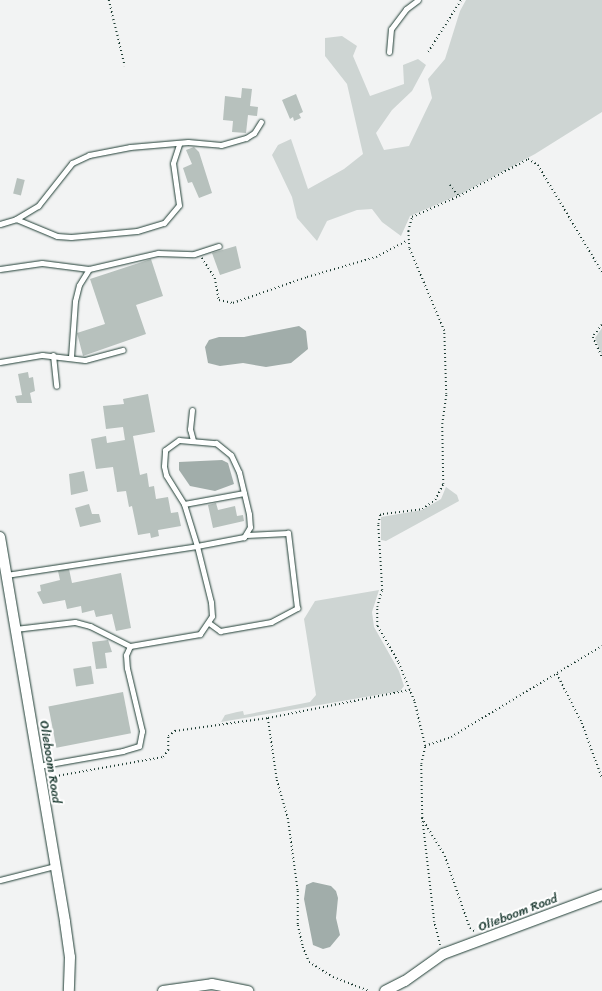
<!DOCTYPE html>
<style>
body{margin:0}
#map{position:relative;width:602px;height:991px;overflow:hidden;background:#f2f3f3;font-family:Sriracha,sans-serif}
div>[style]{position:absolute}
.green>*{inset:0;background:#ced5d3}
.water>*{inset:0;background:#a1adaa}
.building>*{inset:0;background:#b7c1bd;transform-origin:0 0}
.path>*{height:1.5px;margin-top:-0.75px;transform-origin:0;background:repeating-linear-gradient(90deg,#1f3d34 0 1px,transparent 0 4px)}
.roads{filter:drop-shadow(0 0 1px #1f3d34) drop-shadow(0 0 1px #1f3d34)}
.lane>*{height:5px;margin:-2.5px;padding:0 2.5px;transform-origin:2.5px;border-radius:2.5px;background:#fff}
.street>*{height:10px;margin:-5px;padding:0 5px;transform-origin:5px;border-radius:5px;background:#fff}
span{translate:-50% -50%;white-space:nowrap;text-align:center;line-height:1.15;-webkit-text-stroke:4px #fff;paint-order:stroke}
.street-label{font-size:13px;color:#1f3d34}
</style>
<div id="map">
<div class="green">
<div style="clip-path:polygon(466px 0,602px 0,602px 112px,535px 154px,461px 194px,410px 216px,401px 236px,382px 222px,372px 209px,357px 210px,327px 221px,317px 241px,297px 218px,292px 197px,272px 155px,278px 145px,291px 139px,308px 189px,344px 169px,363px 154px,347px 84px,325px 56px,325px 38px,342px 36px,357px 46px,353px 56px,370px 96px,404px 84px,403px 65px,418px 59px,426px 65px,412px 91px,392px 110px,376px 133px,384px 150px,409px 146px,432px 98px,428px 79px,445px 59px,460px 11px)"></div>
<div style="clip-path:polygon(602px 328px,602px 355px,595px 338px)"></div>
<div style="clip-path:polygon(446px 487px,457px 495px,459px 501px,386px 541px,381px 540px,381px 517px,422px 510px,441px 499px)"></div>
<div style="clip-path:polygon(379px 590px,372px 612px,374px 627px,399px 671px,404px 686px,400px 691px,221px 722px,225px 715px,237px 712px,243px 711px,244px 715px,310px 702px,316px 695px,304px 619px,315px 601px)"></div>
</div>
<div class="water">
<div style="clip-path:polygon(299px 326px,306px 331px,308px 349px,291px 363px,266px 367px,243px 363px,220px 366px,208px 363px,205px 347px,209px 340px,219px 337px,244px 337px)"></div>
<div style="clip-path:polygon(222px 460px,228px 463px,234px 484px,215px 491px,190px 486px,179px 470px,179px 462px)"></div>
<div style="clip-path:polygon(313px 882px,331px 886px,336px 891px,338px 898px,336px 918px,340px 935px,330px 947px,323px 949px,313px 945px,304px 899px,306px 885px)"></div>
</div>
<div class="building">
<div style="clip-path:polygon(242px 88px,252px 89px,250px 106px,258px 107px,257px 116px,248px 115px,246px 133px,232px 132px,233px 121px,223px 120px,225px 96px,241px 98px)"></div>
<div style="clip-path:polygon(296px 94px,303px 112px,299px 114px,301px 118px,294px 121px,293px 117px,290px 119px,282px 100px)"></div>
<div style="clip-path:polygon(194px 147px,199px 152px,212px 193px,199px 198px,192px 182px,188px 183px,183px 168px,192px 164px,186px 150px)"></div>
<div style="left:17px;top:178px;width:8px;height:16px;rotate:14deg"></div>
<div style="clip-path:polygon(236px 246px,241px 268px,220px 275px,212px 253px)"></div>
<div style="clip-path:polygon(151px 259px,163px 296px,136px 305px,146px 334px,83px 356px,77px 333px,105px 324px,90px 279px)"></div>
<div style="clip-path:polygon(28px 372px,29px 378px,33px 377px,35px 391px,30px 393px,32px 403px,17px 403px,15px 396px,22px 395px,18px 374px)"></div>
<div style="clip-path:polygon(148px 394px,155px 432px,133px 436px,140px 475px,147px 473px,149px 487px,154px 486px,156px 499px,168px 497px,171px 513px,178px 512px,181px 526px,158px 530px,159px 536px,151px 538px,150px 533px,138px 535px,132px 506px,129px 507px,126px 491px,117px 492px,113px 467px,96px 469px,91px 439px,106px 436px,107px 443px,125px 440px,123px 427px,106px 429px,103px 406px,124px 404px,123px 399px)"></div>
<div style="clip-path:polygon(84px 471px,88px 491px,71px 495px,69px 474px)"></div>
<div style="clip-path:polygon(216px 503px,218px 510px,235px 506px,237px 516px,243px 515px,244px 521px,213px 528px,208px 505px)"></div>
<div style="clip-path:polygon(89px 504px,92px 514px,99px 514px,101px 522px,80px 527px,75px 508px)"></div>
<div style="clip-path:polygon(69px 569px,72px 583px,121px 573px,131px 628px,116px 631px,112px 614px,96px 617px,94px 610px,82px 613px,81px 606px,67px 609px,65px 600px,43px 604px,37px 592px,41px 591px,40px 585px,60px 580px,58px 571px)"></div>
<div style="clip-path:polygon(108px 640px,112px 652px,105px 653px,107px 668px,96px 669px,92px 642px)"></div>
<div style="left:91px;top:666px;width:18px;height:18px;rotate:81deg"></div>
<div style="left:123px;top:692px;width:42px;height:76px;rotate:79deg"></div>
</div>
<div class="path">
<div style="left:109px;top:0;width:68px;rotate:76.4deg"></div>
<div style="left:428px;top:52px;width:62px;rotate:-57.6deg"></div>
<div style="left:450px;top:185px;width:14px;rotate:51deg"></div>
<div style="left:459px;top:196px;width:78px;rotate:-28.2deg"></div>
<div style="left:528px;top:159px;width:12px;rotate:31deg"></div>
<div style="left:538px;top:165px;width:125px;rotate:59.1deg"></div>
<div style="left:202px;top:258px;width:24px;rotate:57deg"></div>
<div style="left:215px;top:278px;width:22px;rotate:80deg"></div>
<div style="left:219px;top:300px;width:14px;rotate:12deg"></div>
<div style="left:233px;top:303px;width:78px;rotate:-19.4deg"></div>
<div style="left:307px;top:277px;width:72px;rotate:-16.2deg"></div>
<div style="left:376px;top:257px;width:36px;rotate:-28deg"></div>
<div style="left:602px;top:325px;width:15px;rotate:127deg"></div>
<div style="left:593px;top:337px;width:22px;rotate:66deg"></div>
<div style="left:557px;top:674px;width:55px;rotate:63deg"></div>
<div style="left:582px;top:723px;width:59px;rotate:70deg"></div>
<div style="left:268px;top:718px;width:63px;rotate:81.7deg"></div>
<div style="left:277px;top:780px;width:40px;rotate:74deg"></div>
<div style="left:288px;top:818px;width:74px;rotate:82.2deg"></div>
<div style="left:298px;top:891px;width:34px;rotate:90deg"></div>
<div style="left:298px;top:925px;width:23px;rotate:77deg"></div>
<div style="left:303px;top:947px;width:16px;rotate:68deg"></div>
<div style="left:309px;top:962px;width:28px;rotate:32deg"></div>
<div style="left:333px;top:977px;width:40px;rotate:21deg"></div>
<div style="left:425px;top:746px;width:46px;rotate:-103.7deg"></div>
<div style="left:414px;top:701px;width:42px;rotate:-112.3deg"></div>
<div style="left:398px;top:662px;width:42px;rotate:-120.3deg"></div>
<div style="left:377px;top:626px;width:19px;rotate:-90deg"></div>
<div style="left:377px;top:607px;width:18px;rotate:-74deg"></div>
<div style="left:382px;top:590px;width:66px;rotate:-93.5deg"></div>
<div style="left:378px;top:524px;width:9px;rotate:-77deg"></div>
<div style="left:380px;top:515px;width:3px;rotate:-18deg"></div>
<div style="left:383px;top:514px;width:39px;rotate:-7deg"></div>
<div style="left:422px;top:509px;width:16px;rotate:-35deg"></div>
<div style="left:435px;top:500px;width:18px;rotate:-63deg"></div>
<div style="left:443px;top:484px;width:60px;rotate:-91deg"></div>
<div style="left:442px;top:424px;width:30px;rotate:-82deg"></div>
<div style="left:446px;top:394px;width:63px;rotate:-91.8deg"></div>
<div style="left:444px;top:331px;width:90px;rotate:-112.9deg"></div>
<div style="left:409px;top:248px;width:17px;rotate:-93deg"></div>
<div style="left:408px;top:231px;width:15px;rotate:-74deg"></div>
<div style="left:412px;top:217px;width:51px;rotate:-24.1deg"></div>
<div style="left:51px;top:777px;width:114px;rotate:-10.1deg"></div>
<div style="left:163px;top:757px;width:9px;rotate:-54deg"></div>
<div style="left:168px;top:750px;width:14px;rotate:-90deg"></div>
<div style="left:168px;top:736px;width:9px;rotate:-36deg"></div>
<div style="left:175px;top:731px;width:94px;rotate:-8deg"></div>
<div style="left:268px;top:718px;width:145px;rotate:-11.2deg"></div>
<div style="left:422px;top:818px;width:44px;rotate:58.8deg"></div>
<div style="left:445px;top:856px;width:76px;rotate:70.9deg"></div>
<div style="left:470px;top:928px;width:7px;rotate:34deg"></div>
<div style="left:440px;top:945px;width:24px;rotate:-105deg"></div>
<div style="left:434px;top:922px;width:105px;rotate:-96.6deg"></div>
<div style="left:422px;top:818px;width:54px;rotate:-91.1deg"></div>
<div style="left:421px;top:764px;width:18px;rotate:-77deg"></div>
<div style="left:425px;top:746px;width:28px;rotate:-19deg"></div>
<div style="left:451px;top:737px;width:176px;rotate:-31.1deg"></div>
</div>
<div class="roads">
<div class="lane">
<div style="left:389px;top:52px;width:23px;rotate:-85deg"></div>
<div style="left:391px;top:29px;width:25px;rotate:-53deg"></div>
<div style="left:406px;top:9px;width:15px;rotate:-37deg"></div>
<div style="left:16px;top:219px;width:26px;rotate:-31deg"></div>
<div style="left:38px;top:206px;width:55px;rotate:-51.7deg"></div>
<div style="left:72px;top:163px;width:19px;rotate:-25deg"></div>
<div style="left:89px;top:155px;width:42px;rotate:-11deg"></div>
<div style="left:130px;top:147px;width:58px;rotate:-4.9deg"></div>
<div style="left:188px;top:142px;width:33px;rotate:5deg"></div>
<div style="left:221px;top:145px;width:26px;rotate:-16deg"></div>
<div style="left:246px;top:138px;width:9px;rotate:-32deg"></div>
<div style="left:254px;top:133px;width:13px;rotate:-58deg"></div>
<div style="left:0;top:224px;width:17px;rotate:-17deg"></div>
<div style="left:16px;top:219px;width:44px;rotate:22.5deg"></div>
<div style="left:57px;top:236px;width:14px;rotate:4deg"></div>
<div style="left:71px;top:237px;width:66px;rotate:-5.2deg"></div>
<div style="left:137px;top:231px;width:28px;rotate:-17deg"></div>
<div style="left:164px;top:223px;width:23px;rotate:-50deg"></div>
<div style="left:179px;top:205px;width:42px;rotate:-98.1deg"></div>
<div style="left:173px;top:163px;width:20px;rotate:-72deg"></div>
<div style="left:0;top:269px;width:42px;rotate:-8.1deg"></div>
<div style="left:42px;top:263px;width:47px;rotate:7.3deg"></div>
<div style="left:89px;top:269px;width:71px;rotate:-13.1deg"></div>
<div style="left:158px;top:253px;width:36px;rotate:2deg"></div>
<div style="left:194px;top:254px;width:26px;rotate:-18deg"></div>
<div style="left:53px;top:355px;width:31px;rotate:84deg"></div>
<div style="left:71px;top:357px;width:56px;rotate:-85.9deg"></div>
<div style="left:75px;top:301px;width:16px;rotate:-76deg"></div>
<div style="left:79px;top:285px;width:19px;rotate:-58deg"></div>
<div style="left:0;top:362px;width:43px;rotate:-9.5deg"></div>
<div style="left:42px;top:355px;width:43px;rotate:6.6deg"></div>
<div style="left:85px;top:360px;width:39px;rotate:-15deg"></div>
<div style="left:192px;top:410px;width:19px;rotate:96deg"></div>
<div style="left:190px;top:429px;width:11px;rotate:75deg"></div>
<div style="left:179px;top:440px;width:37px;rotate:5deg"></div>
<div style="left:216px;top:443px;width:19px;rotate:39deg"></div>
<div style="left:231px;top:455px;width:19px;rotate:65deg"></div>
<div style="left:239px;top:472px;width:43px;rotate:76.6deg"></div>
<div style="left:249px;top:514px;width:13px;rotate:86deg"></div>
<div style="left:250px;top:527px;width:12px;rotate:121deg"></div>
<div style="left:244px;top:537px;width:48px;rotate:169.2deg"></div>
<div style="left:197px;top:546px;width:44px;rotate:-107.2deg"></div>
<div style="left:184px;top:504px;width:34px;rotate:-122deg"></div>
<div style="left:166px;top:475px;width:9px;rotate:-103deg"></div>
<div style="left:164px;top:466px;width:16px;rotate:-86deg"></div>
<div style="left:165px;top:450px;width:17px;rotate:-36deg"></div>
<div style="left:184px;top:504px;width:61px;rotate:-10.4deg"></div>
<div style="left:6px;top:575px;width:193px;rotate:-8.6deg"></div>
<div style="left:197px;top:546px;width:58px;rotate:76deg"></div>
<div style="left:211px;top:602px;width:14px;rotate:86deg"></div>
<div style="left:212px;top:616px;width:22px;rotate:124deg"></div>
<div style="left:200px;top:634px;width:71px;rotate:170.3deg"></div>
<div style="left:130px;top:646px;width:10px;rotate:114deg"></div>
<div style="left:126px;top:655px;width:13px;rotate:86deg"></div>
<div style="left:127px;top:668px;width:65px;rotate:76.6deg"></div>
<div style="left:142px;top:731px;width:15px;rotate:101deg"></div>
<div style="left:139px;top:746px;width:17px;rotate:163deg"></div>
<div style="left:123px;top:751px;width:86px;rotate:170deg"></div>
<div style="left:209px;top:623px;width:14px;rotate:36deg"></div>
<div style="left:220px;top:631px;width:52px;rotate:-10deg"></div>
<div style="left:271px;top:622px;width:30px;rotate:-28deg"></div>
<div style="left:297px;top:608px;width:76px;rotate:-96.8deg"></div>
<div style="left:288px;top:533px;width:42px;rotate:177.3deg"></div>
<div style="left:15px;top:629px;width:60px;rotate:-6.7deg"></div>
<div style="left:75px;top:622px;width:16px;rotate:15deg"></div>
<div style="left:90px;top:626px;width:45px;rotate:26.6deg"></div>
<div style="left:0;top:880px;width:57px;rotate:-14.3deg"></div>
</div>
<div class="street">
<div style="left:0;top:537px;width:390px;rotate:80.4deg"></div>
<div style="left:65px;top:922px;width:35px;rotate:82deg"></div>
<div style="left:70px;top:957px;width:34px;rotate:92deg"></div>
<div style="left:163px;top:991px;width:49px;rotate:-8.1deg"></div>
<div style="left:212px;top:984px;width:37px;rotate:11deg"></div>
<div style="left:385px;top:991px;width:22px;rotate:-27deg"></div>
<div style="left:405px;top:981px;width:47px;rotate:-35.4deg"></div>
<div style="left:443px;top:954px;width:170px;rotate:-20.4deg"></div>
</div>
</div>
<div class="street-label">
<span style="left:50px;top:762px;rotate:81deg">Olieboom Road</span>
<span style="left:518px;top:913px;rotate:-21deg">Olieboom Road</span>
</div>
</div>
